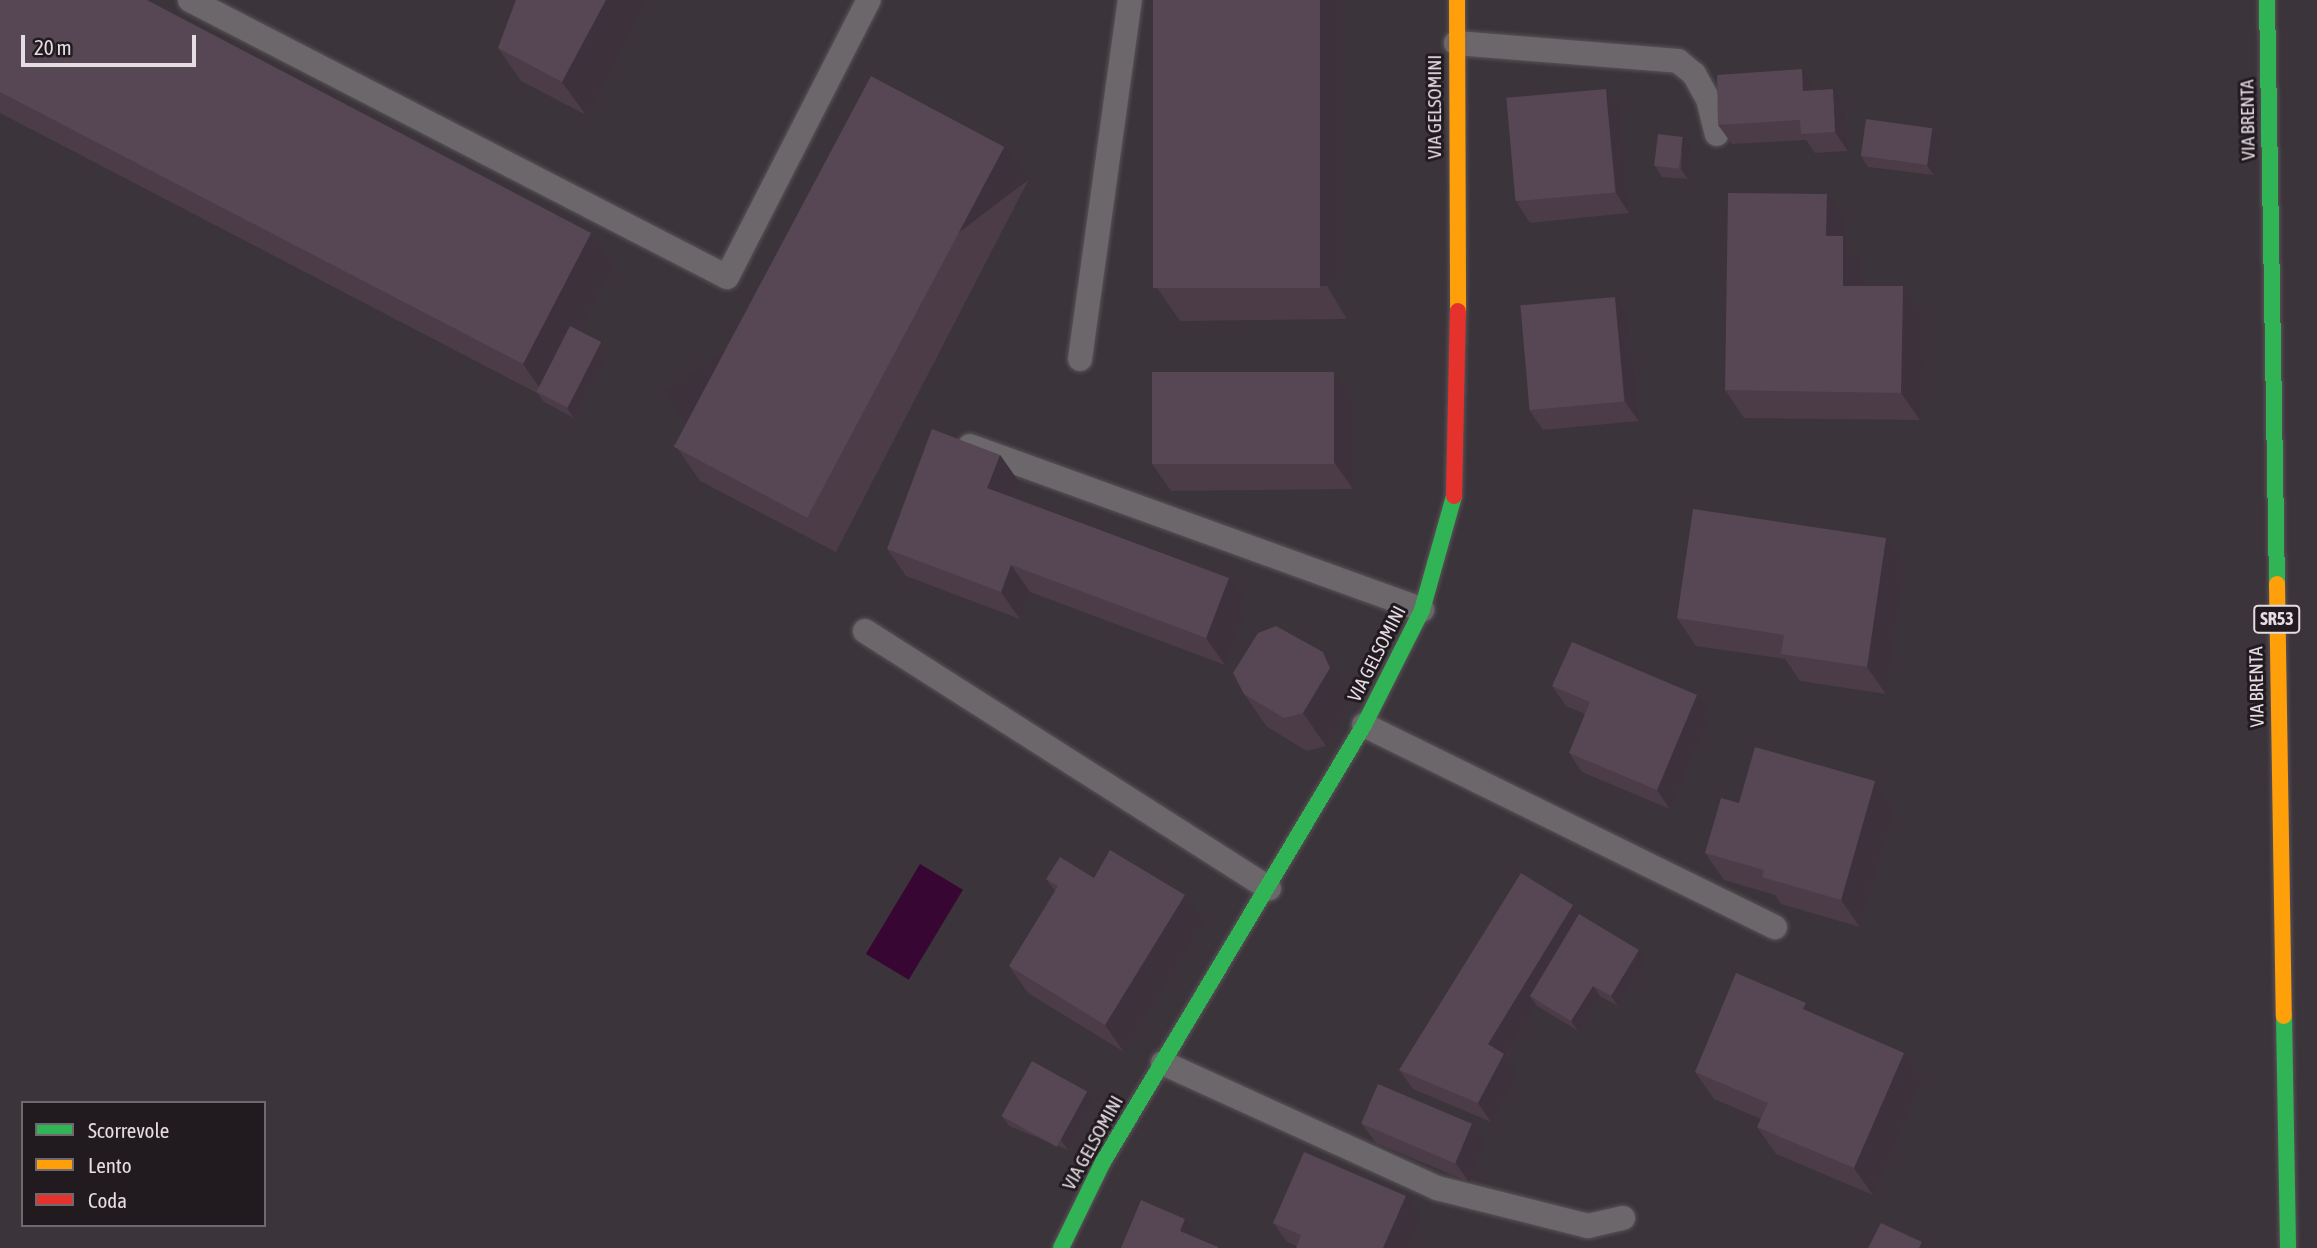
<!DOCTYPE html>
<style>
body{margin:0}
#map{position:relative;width:2317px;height:1248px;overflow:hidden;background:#3b343a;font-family:"Asap Condensed",sans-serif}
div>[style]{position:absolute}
.water>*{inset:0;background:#380633;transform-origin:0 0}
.roads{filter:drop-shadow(0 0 2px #585358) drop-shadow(0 0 2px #585358)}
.lane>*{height:24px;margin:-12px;padding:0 12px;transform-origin:12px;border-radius:12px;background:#6b676a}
.fast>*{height:16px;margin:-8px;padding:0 8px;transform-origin:8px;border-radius:8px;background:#30b455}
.slow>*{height:16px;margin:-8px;padding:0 8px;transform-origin:8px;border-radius:8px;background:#ff9f0a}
.jam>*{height:16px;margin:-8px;padding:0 8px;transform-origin:8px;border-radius:8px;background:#e5322d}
.wall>*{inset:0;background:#4b3c48}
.shaded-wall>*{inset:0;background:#3d313b;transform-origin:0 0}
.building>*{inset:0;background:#574654;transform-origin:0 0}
span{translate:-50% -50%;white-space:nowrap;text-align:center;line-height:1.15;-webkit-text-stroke:6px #211b20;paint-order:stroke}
.shield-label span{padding:2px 5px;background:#211b20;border:2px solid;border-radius:5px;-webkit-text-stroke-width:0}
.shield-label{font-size:18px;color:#e5dde3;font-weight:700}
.street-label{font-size:19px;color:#e5dde3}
.legend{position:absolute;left:21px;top:1101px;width:245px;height:126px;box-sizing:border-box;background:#211b20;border:2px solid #6f696e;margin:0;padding:9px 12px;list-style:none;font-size:21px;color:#e5dde3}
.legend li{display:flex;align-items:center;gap:14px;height:35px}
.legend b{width:35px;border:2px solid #6f696e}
.scale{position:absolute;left:21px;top:35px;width:175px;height:32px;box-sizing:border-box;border:4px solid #e5dde3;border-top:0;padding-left:9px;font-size:21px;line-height:24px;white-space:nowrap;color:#e5dde3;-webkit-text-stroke:5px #211b20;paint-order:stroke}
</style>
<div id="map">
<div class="water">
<div style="left:920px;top:864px;width:50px;height:105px;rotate:31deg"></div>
</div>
<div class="roads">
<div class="lane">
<div style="left:190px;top:0;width:604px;rotate:27.29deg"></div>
<div style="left:727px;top:277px;width:311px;rotate:-62.9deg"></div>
<div style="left:1456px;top:43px;width:223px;rotate:4.6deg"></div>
<div style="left:1678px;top:61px;width:21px;rotate:39deg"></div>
<div style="left:1694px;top:74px;width:29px;rotate:61deg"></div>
<div style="left:1708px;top:99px;width:36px;rotate:76deg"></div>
<div style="left:1080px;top:359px;width:362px;rotate:-82.1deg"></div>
<div style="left:970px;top:446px;width:481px;rotate:19.9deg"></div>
<div style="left:865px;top:631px;width:479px;rotate:32.5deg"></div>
<div style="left:1364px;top:725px;width:458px;rotate:26.2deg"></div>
<div style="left:1163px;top:1063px;width:301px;rotate:24.5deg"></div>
<div style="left:1437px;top:1188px;width:156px;rotate:14.1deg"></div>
<div style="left:1588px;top:1226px;width:36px;rotate:-13deg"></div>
</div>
<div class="fast">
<div style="left:2267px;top:0;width:584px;rotate:89.02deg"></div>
<div style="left:2284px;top:1016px;width:232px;rotate:89deg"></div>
<div style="left:1061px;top:1248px;width:96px;rotate:-64deg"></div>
<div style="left:1103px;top:1162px;width:509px;rotate:-59.15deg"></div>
<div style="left:1364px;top:725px;width:129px;rotate:-63.2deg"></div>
<div style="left:1422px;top:610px;width:118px;rotate:-74.3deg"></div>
</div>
<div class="slow">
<div style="left:1457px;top:0;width:311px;rotate:89.8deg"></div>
<div style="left:2277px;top:584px;width:432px;rotate:89.1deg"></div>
</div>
<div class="jam">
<div style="left:1454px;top:496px;width:185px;rotate:-88.8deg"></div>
</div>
</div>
<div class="wall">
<div style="clip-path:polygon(0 0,591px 233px,614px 266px,580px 332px,609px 353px,574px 418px,544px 402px,537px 393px,0 113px)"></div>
<div style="clip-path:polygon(516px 0,586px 115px,521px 81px,498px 48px)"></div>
<div style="clip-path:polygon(1153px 0,1347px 319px,1180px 321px,1157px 288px)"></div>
<div style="clip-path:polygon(1816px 89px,1846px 108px,1848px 151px,1815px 153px,1806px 140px,1732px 144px,1718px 125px)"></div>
<div style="clip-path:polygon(1619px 108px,1629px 213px,1530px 223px,1517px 203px)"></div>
<div style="clip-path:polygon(1939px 139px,1934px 175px,1868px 167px,1861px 156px)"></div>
<div style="clip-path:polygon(1690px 147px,1688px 179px,1662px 177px,1655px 166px)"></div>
<div style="clip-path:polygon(1029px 179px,836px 552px,700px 481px,677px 448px)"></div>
<div style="clip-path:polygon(1846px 221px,1845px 239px,1862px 263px,1862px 286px,1903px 286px,1922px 314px,1920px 420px,1744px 418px,1725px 390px)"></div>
<div style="clip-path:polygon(1629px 317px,1639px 421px,1543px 430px,1529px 410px)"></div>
<div style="clip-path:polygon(1334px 372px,1353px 399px,1353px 489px,1171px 491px,1152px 464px)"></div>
<div style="clip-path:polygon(1000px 455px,1019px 482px,1013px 498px,1248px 606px,1225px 665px,1030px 592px,1020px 619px,906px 576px,887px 549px)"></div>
<div style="clip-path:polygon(1886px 538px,1905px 565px,1886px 694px,1800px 681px,1785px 659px,1696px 646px,1677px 618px)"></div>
<div style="clip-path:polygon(1346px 685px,1353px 701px,1326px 746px,1307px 751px,1267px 727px,1244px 694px)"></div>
<div style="clip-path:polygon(1552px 686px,1711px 714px,1670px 809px,1582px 772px,1569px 753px,1585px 714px,1566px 706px)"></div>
<div style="clip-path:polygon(1875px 781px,1894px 809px,1860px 927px,1781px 904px,1775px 895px,1724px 880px,1705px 853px)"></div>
<div style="clip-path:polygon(1094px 878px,1204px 923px,1124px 1052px,1028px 993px,1009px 966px,1055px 891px,1046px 879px)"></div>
<div style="clip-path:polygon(1573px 905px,1579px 914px,1646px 960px,1618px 1006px,1600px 996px,1578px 1031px,1537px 1006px,1506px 1057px,1518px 1074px,1491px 1122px,1413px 1089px,1399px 1070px)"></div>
<div style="clip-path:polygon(1813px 1014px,1904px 1053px,1923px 1080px,1873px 1195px,1776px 1154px,1757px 1127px,1761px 1119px,1714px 1099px,1695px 1072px)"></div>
<div style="clip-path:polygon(1087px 1091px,1094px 1101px,1068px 1150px,1009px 1126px,1002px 1116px)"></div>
<div style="clip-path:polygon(1472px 1123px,1485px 1142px,1469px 1182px,1376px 1143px,1362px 1124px)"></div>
<div style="clip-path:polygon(1420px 1216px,1296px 1246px,1287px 1242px,1273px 1223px)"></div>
</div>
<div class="shaded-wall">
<div style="clip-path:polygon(606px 0,646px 0,586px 115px,562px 82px)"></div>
<div style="left:1320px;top:0;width:23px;height:286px"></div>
<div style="clip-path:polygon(1802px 69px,1816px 89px,1817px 110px,1803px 91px)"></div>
<div style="clip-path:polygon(1606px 89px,1619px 108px,1629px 213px,1616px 193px)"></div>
<div style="clip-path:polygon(1833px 89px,1846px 108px,1848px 151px,1835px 132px)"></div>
<div style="clip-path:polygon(1932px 128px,1939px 139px,1934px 175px,1927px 165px)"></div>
<div style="clip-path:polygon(1683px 137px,1690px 147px,1688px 179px,1681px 169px)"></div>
<div style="left:1005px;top:146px;width:41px;height:420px;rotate:54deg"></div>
<div style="clip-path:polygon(1827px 194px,1846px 221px,1845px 239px,1862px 263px,1862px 313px,1843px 286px,1826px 236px)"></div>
<div style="clip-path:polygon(591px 233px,614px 266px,546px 397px,523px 364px)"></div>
<div style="clip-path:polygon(1903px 286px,1922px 314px,1920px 420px,1901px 393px)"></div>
<div style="clip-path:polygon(1615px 297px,1629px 317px,1639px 421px,1625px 402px)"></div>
<div style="clip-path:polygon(601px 342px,609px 353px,574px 418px,567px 408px)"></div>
<div style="clip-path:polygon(1334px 372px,1353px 399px,1353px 489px,1334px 462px)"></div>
<div style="clip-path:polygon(1000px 455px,1019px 482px,1006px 515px,987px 488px)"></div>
<div style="clip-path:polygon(1886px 538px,1905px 565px,1886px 694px,1867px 667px)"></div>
<div style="clip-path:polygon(1011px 565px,1030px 592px,1020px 619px,1001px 592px)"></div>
<div style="clip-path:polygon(1229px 578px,1248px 606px,1225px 665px,1206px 638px)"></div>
<div style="clip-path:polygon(1323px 652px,1346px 685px,1353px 701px,1326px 746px,1303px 713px)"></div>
<div style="clip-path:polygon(1697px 695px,1711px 714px,1670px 809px,1657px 790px)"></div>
<div style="clip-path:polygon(1875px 781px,1894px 809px,1860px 927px,1841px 900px)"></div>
<div style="clip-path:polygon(1185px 895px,1204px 923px,1124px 1052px,1105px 1025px)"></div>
<div style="clip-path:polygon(1573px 905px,1587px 924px,1530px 996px,1537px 1006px,1506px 1056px,1518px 1074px,1491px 1122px,1478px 1103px,1488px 1044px)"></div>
<div style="clip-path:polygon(1639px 950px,1646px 960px,1618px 1006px,1611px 996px)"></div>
<div style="clip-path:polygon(1593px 986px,1600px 996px,1578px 1031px,1571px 1021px)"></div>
<div style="clip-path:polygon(1806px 1003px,1825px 1031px,1803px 1009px)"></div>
<div style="clip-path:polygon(1904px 1053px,1923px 1080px,1873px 1195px,1854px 1168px)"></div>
<div style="clip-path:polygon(1087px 1091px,1094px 1101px,1068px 1150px,1061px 1140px)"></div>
<div style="clip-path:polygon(1472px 1123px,1485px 1142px,1469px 1182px,1455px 1162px)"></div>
<div style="clip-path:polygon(1406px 1196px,1420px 1216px,1405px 1248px,1383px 1248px)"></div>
<div style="clip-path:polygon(1185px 1219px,1199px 1238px,1194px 1248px,1180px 1231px)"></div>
</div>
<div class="building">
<div style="clip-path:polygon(0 0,147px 0,591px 233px,523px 364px,0 92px)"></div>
<div style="clip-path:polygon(516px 0,606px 0,562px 82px,498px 48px)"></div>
<div style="left:1153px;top:0;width:167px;height:288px"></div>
<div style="clip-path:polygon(1802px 69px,1803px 91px,1833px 89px,1835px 132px,1801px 134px,1800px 120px,1718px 125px,1717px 75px)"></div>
<div style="left:871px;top:76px;width:151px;height:420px;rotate:28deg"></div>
<div style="left:1606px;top:89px;width:104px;height:100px;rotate:85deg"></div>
<div style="left:1866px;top:119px;width:67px;height:37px;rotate:8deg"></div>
<div style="left:1658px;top:134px;width:25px;height:32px;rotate:7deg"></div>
<div style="clip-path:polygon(1728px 193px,1827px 194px,1826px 236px,1843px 236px,1843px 286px,1903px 286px,1901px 393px,1725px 390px)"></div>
<div style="left:1615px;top:297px;width:105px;height:95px;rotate:85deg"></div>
<div style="left:570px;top:326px;width:35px;height:74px;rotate:27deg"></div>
<div style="left:1152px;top:372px;width:182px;height:92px"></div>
<div style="clip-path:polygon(932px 429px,1000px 455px,987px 488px,1229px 578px,1206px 638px,1011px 565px,1001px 592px,887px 549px)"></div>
<div style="clip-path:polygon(1693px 509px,1886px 538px,1867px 667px,1781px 654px,1784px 635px,1677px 618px)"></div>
<div style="clip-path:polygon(1276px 626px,1323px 652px,1330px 668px,1303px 713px,1284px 718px,1244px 694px,1233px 673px,1258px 633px)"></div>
<div style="clip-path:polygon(1572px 642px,1697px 695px,1657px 790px,1569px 753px,1590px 702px,1552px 686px)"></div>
<div style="clip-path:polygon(1755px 747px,1875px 781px,1841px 900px,1762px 877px,1764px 870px,1705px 853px,1721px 798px,1739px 803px)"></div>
<div style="clip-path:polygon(1110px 850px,1185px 895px,1105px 1025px,1009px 966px,1058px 886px,1046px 879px,1060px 857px,1094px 878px)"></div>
<div style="clip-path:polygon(1521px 873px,1573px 905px,1488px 1044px,1504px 1054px,1478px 1103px,1399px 1070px)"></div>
<div style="clip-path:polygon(1579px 914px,1639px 950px,1611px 996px,1593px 986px,1571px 1021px,1530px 996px)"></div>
<div style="clip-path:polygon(1736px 973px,1806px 1003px,1803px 1009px,1904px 1053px,1854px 1168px,1757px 1127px,1768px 1103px,1695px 1072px)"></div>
<div style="left:1032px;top:1061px;width:63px;height:63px;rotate:29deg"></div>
<div style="left:1378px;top:1084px;width:102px;height:43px;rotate:23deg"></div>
<div style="clip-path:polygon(1304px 1152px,1406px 1196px,1383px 1248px,1296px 1248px,1301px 1235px,1273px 1223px)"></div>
<div style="clip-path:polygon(1141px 1200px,1185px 1219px,1180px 1231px,1218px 1247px,1218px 1248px,1121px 1248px)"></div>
<div style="clip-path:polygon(1881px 1223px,1922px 1242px,1919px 1248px,1868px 1248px)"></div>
</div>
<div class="shield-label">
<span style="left:2277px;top:619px">SR53</span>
</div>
<div class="street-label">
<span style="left:1435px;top:107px;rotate:-90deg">VIA GELSOMINI</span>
<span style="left:2248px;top:120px;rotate:-91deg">VIA BRENTA</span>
<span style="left:1377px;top:654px;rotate:-63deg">VIA GELSOMINI</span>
<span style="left:2257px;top:687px;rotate:-91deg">VIA BRENTA</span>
<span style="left:1093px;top:1143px;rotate:-61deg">VIA GELSOMINI</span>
</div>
<ul class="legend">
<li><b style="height:9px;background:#30b455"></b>Scorrevole</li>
<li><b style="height:9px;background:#ff9f0a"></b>Lento</li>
<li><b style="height:9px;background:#e5322d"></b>Coda</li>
</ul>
<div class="scale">20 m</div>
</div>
